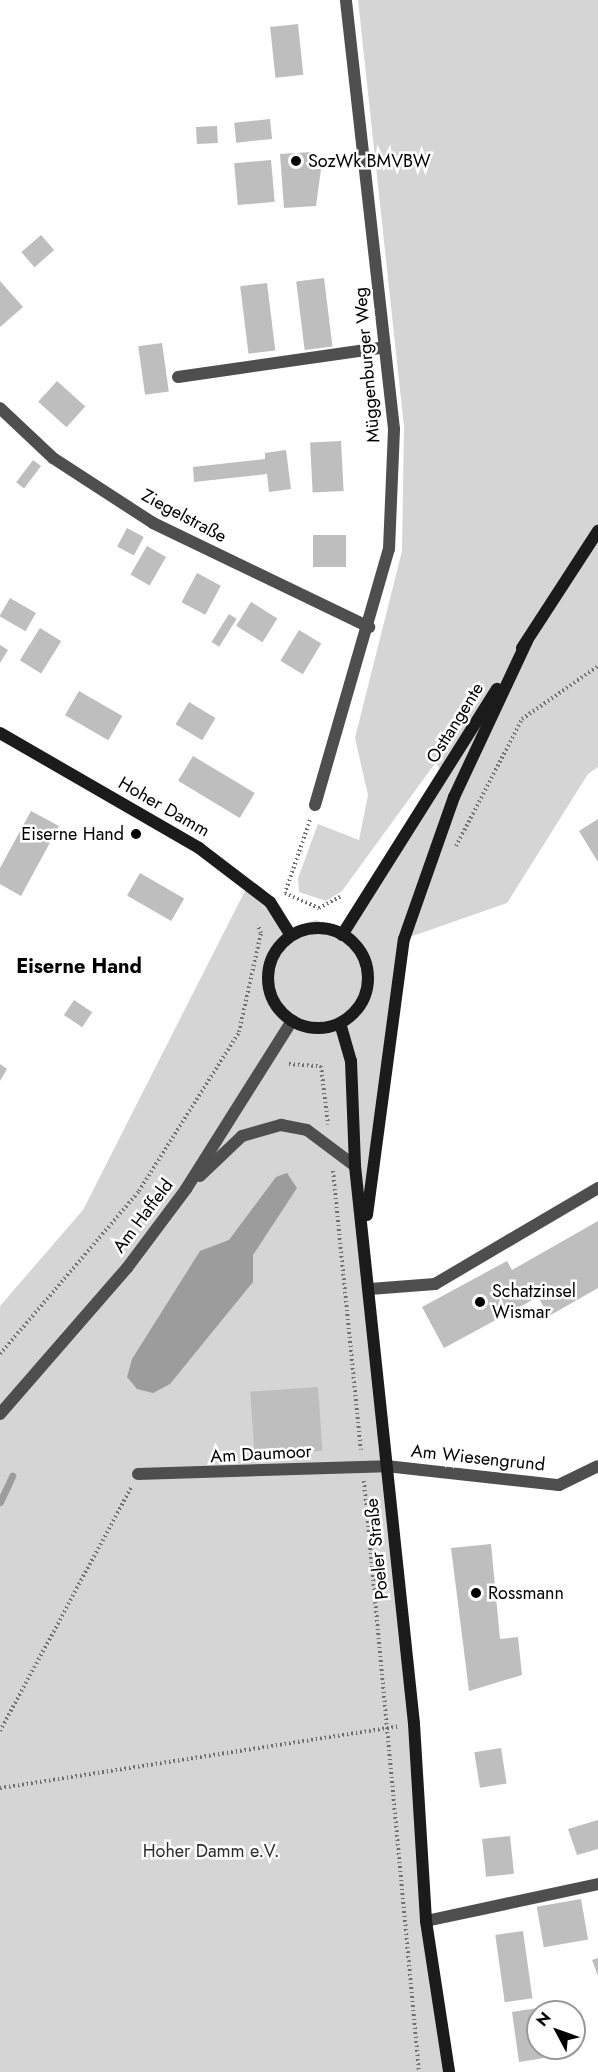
<!DOCTYPE html>
<meta charset="utf-8">
<style>
body{margin:0}
#map{position:relative;width:598px;height:2072px;overflow:hidden;background:#fff;font-family:Jost,sans-serif}
div>[style]{position:absolute}
.green>*{inset:0;background:#d5d5d5}
.water>*{inset:0;background:#9c9c9c}
.stream>*{height:7px;margin:-3.5px;padding:0 3.5px;transform-origin:3.5px;border-radius:3.5px;background:#9c9c9c}
.building>*{inset:0;background:#bebebe;transform-origin:0 0}
.path>*{height:4px;margin-top:-2px;transform-origin:0;background:repeating-linear-gradient(90deg,#707070 0 1.5px,transparent 0 4.5px)}
.service>*{height:12px;margin:-6px;padding:0 6px;transform-origin:6px;border-radius:6px;background:#4e4e4e}
.minor>*{height:12px;margin:-6px;padding:0 6px;transform-origin:6px;border-radius:6px;background:#4e4e4e}
.tertiary>*{height:12px;margin:-6px;padding:0 6px;transform-origin:6px;border-radius:6px;background:#4e4e4e}
.secondary>*{height:12px;margin:-6px;padding:0 6px;transform-origin:6px;border-radius:6px;background:#1b1b1b}
.secondary>.ring{margin:-6px;padding:0;box-sizing:content-box;background:none;border:12px solid #1b1b1b;border-radius:50%}
.dots>*{width:16px;height:16px;translate:-50% -50%;box-sizing:border-box;border:3px solid #fff;border-radius:50%}
span{translate:-50% -50%;white-space:nowrap;text-align:center;line-height:1.15;-webkit-text-stroke:5px #fff;paint-order:stroke}
.poi-label{font-size:18px;color:#000}
.left{translate:0 -50%;text-align:left}
.right{translate:-100% -50%;text-align:right}
.street-label{font-size:18px;color:#000}
.park-label{font-size:18px;color:#2c2c2c}
.neighbourhood-label{font-size:20px;color:#000;font-weight:700}
.north{position:absolute;left:526px;top:2000px;width:60px;height:60px;box-sizing:border-box;background:#fff;border:2px solid #999;border-radius:50%;rotate:311deg;font-size:16px;font-weight:700;line-height:24px;text-align:center;color:#000}
.north::after{content:'';display:block;margin:auto;width:21px;height:27px;background:#000;clip-path:polygon(50% 0,100% 100%,50% 72%,0 100%)}
</style>
<div id="map">
<div class="green">
<div style="clip-path:polygon(358px 0,598px 0,598px 767px,588px 774px,507px 903px,404px 939px,365px 1228px,426px 1921px,449px 2072px,0 2072px,0 1306px,83px 1210px,249px 883px,287px 929px,316px 920px,345px 930px,443px 777px,436px 762px,342px 891px,326px 901px,299px 892px,298px 878px,318px 824px,359px 840px,368px 795px,355px 738px,402px 551px,404px 427px)"></div>
</div>
<div class="water">
<div style="clip-path:polygon(287px 1173px,297px 1188px,253px 1255px,253px 1282px,170px 1384px,153px 1393px,137px 1389px,127px 1377px,132px 1359px,200px 1251px,229px 1240px,276px 1177px)"></div>
</div>
<div class="stream">
<div style="left:0;top:1502px;width:29px;rotate:-65deg"></div>
</div>
<div class="building">
<div style="left:298px;top:24px;width:51px;height:28px;rotate:84deg"></div>
<div style="left:270px;top:119px;width:20px;height:36px;rotate:84deg"></div>
<div style="left:217px;top:126px;width:17px;height:21px;rotate:87deg"></div>
<div style="clip-path:polygon(311px 152px,312px 169px,321px 169px,316px 206px,284px 208px,280px 154px)"></div>
<div style="left:271px;top:160px;width:42px;height:37px;rotate:85deg"></div>
<div style="left:41px;top:235px;width:20px;height:26px;rotate:49deg"></div>
<div style="left:324px;top:278px;width:69px;height:28px;rotate:83deg"></div>
<div style="clip-path:polygon(0 281px,23px 307px,0 327px)"></div>
<div style="left:267px;top:283px;width:68px;height:27px;rotate:83deg"></div>
<div style="left:162px;top:343px;width:49px;height:24px;rotate:82deg"></div>
<div style="left:57px;top:381px;width:38px;height:28px;rotate:42deg"></div>
<div style="left:341px;top:441px;width:50px;height:31px;rotate:87deg"></div>
<div style="clip-path:polygon(286px 450px,291px 489px,269px 492px,267px 474px,194px 482px,193px 467px,265px 459px,265px 453px)"></div>
<div style="left:33px;top:460px;width:10px;height:28px;rotate:37deg"></div>
<div style="left:127px;top:528px;width:19px;height:21px;rotate:28deg"></div>
<div style="left:313px;top:535px;width:33px;height:32px"></div>
<div style="left:147px;top:546px;width:22px;height:33px;rotate:30deg"></div>
<div style="left:197px;top:573px;width:27px;height:33px;rotate:28deg"></div>
<div style="left:10px;top:598px;width:30px;height:21px;rotate:30deg"></div>
<div style="left:251px;top:602px;width:31px;height:28px;rotate:32deg"></div>
<div style="left:229px;top:614px;width:9px;height:33px;rotate:32deg"></div>
<div style="left:40px;top:628px;width:25px;height:38px;rotate:32deg"></div>
<div style="left:299px;top:630px;width:26px;height:36px;rotate:31deg"></div>
<div style="clip-path:polygon(0 645px,8px 650px,0 663px)"></div>
<div style="left:79px;top:691px;width:50px;height:28px;rotate:30deg"></div>
<div style="left:189px;top:702px;width:31px;height:26px;rotate:31deg"></div>
<div style="left:193px;top:756px;width:72px;height:29px;rotate:31deg"></div>
<div style="clip-path:polygon(31px 811px,59px 826px,21px 896px,0 884px,0 868px)"></div>
<div style="clip-path:polygon(598px 819px,598px 862px,579px 831px)"></div>
<div style="left:140px;top:873px;width:51px;height:26px;rotate:30deg"></div>
<div style="left:74px;top:1000px;width:22px;height:18px;rotate:34deg"></div>
<div style="clip-path:polygon(0 1064px,7px 1069px,0 1081px)"></div>
<div style="clip-path:polygon(598px 1221px,598px 1288px,549px 1316px,538px 1297px,444px 1348px,422px 1307px,507px 1261px,512px 1270px)"></div>
<div style="left:318px;top:1387px;width:64px;height:68px;rotate:86deg"></div>
<div style="clip-path:polygon(491px 1544px,500px 1639px,518px 1637px,522px 1675px,469px 1691px,451px 1548px)"></div>
<div style="left:501px;top:1748px;width:36px;height:27px;rotate:81deg"></div>
<div style="clip-path:polygon(598px 1820px,598px 1849px,577px 1855px,568px 1829px)"></div>
<div style="left:510px;top:1836px;width:38px;height:28px;rotate:84deg"></div>
<div style="left:581px;top:1899px;width:41px;height:45px;rotate:80deg"></div>
<div style="left:523px;top:1931px;width:68px;height:28px;rotate:82deg"></div>
<div style="clip-path:polygon(598px 1958px,598px 1976px,592px 1960px)"></div>
<div style="clip-path:polygon(537px 2008px,538px 2048px,544px 2058px,519px 2062px,512px 2012px)"></div>
</div>
<div class="path">
<div style="left:310px;top:820px;width:77px;rotate:108.9deg"></div>
<div style="left:285px;top:893px;width:37px;rotate:24deg"></div>
<div style="left:319px;top:908px;width:24px;rotate:-28deg"></div>
<div style="left:456px;top:846px;width:143px;rotate:-62.5deg"></div>
<div style="left:522px;top:719px;width:93px;rotate:-34.9deg"></div>
<div style="left:289px;top:1064px;width:32px;rotate:4deg"></div>
<div style="left:321px;top:1066px;width:59px;rotate:83.2deg"></div>
<div style="left:333px;top:1171px;width:280px;rotate:84.3deg"></div>
<div style="left:0;top:1354px;width:214px;rotate:-49.5deg"></div>
<div style="left:139px;top:1191px;width:188px;rotate:-57.8deg"></div>
<div style="left:239px;top:1032px;width:101px;rotate:-77.5deg"></div>
<div style="left:261px;top:933px;width:9px;rotate:-111deg"></div>
<div style="left:364px;top:1481px;width:594px;rotate:84.68deg"></div>
<div style="left:0;top:1731px;width:276px;rotate:-61.7deg"></div>
<div style="left:0;top:1788px;width:404px;rotate:-8.8deg"></div>
</div>
<div class="service">
<div style="left:178px;top:377px;width:209px;rotate:-8.2deg"></div>
<div style="left:370px;top:1289px;width:65px;rotate:-4.4deg"></div>
<div style="left:435px;top:1284px;width:189px;rotate:-30.5deg"></div>
<div style="left:426px;top:1921px;width:176px;rotate:-12.1deg"></div>
</div>
<div class="minor">
<div style="left:0;top:408px;width:73px;rotate:43.3deg"></div>
<div style="left:53px;top:458px;width:119px;rotate:33deg"></div>
<div style="left:153px;top:523px;width:240px;rotate:25.7deg"></div>
<div style="left:315px;top:805px;width:266px;rotate:-73.9deg"></div>
<div style="left:389px;top:549px;width:120px;rotate:-87.6deg"></div>
<div style="left:394px;top:429px;width:432px;rotate:-96.4deg"></div>
<div style="left:138px;top:1474px;width:248px;rotate:-1.8deg"></div>
<div style="left:386px;top:1466px;width:174px;rotate:6.3deg"></div>
<div style="left:559px;top:1485px;width:43px;rotate:-26deg"></div>
</div>
<div class="tertiary">
<div style="left:200px;top:1176px;width:58px;rotate:-43.6deg"></div>
<div style="left:242px;top:1136px;width:41px;rotate:-15.8deg"></div>
<div style="left:281px;top:1125px;width:26px;rotate:11deg"></div>
<div style="left:307px;top:1130px;width:60px;rotate:36.9deg"></div>
<div style="left:0;top:1414px;width:194px;rotate:-49deg"></div>
<div style="left:127px;top:1268px;width:99px;rotate:-53.2deg"></div>
<div style="left:186px;top:1189px;width:199px;rotate:-57.8deg"></div>
</div>
<div class="secondary">
<div style="left:522px;top:648px;width:140px;rotate:-57deg"></div>
<div style="left:0;top:733px;width:230px;rotate:30deg"></div>
<div style="left:199px;top:848px;width:89px;rotate:37.3deg"></div>
<div style="left:270px;top:902px;width:39px;rotate:58deg"></div>
<div class="ring" style="left:268px;top:928px;width:88px;height:88px"></div>
<div style="left:342px;top:935px;width:291px;rotate:-57.8deg"></div>
<div style="left:340px;top:1023px;width:40px;rotate:74deg"></div>
<div style="left:351px;top:1061px;width:105px;rotate:87.8deg"></div>
<div style="left:355px;top:1166px;width:561px;rotate:83.96deg"></div>
<div style="left:414px;top:1724px;width:197px;rotate:86.5deg"></div>
<div style="left:426px;top:1921px;width:153px;rotate:81.3deg"></div>
<div style="left:367px;top:1215px;width:278px;rotate:-82.4deg"></div>
<div style="left:404px;top:939px;width:151px;rotate:-70.6deg"></div>
<div style="left:454px;top:797px;width:172px;rotate:-64.9deg"></div>
</div>
<div class="dots">
<div style="left:296px;top:161px;background:#000"></div>
<div style="left:136px;top:834px;background:#000"></div>
<div style="left:480px;top:1302px;background:#000"></div>
<div style="left:476px;top:1593px;background:#000"></div>
</div>
<div class="poi-label">
<span class="left" style="left:308px;top:161px">SozWk BMVBW</span>
<span class="right" style="left:124px;top:834px">Eiserne Hand</span>
<span class="left" style="left:492px;top:1302px">Schatzinsel<br>Wismar</span>
<span class="left" style="left:488px;top:1593px">Rossmann</span>
</div>
<div class="street-label">
<span style="left:367px;top:365px;rotate:-95deg">Müggenburger Weg</span>
<span style="left:184px;top:516px;rotate:28deg">Ziegelstraße</span>
<span style="left:455px;top:723px;rotate:-58deg">Osttangente</span>
<span style="left:164px;top:807px;rotate:30deg">Hoher Damm</span>
<span style="left:143px;top:1216px;rotate:-53deg">Am Haffeld</span>
<span style="left:261px;top:1454px;rotate:-3deg">Am Daumoor</span>
<span style="left:478px;top:1458px;rotate:6deg">Am Wiesengrund</span>
<span style="left:377px;top:1549px;rotate:-96deg">Poeler Straße</span>
</div>
<div class="park-label">
<span style="left:211px;top:1851px">Hoher Damm e.V.</span>
</div>
<div class="neighbourhood-label">
<span style="left:79px;top:966px">Eiserne Hand</span>
</div>
<div class="north">N</div>
</div>
